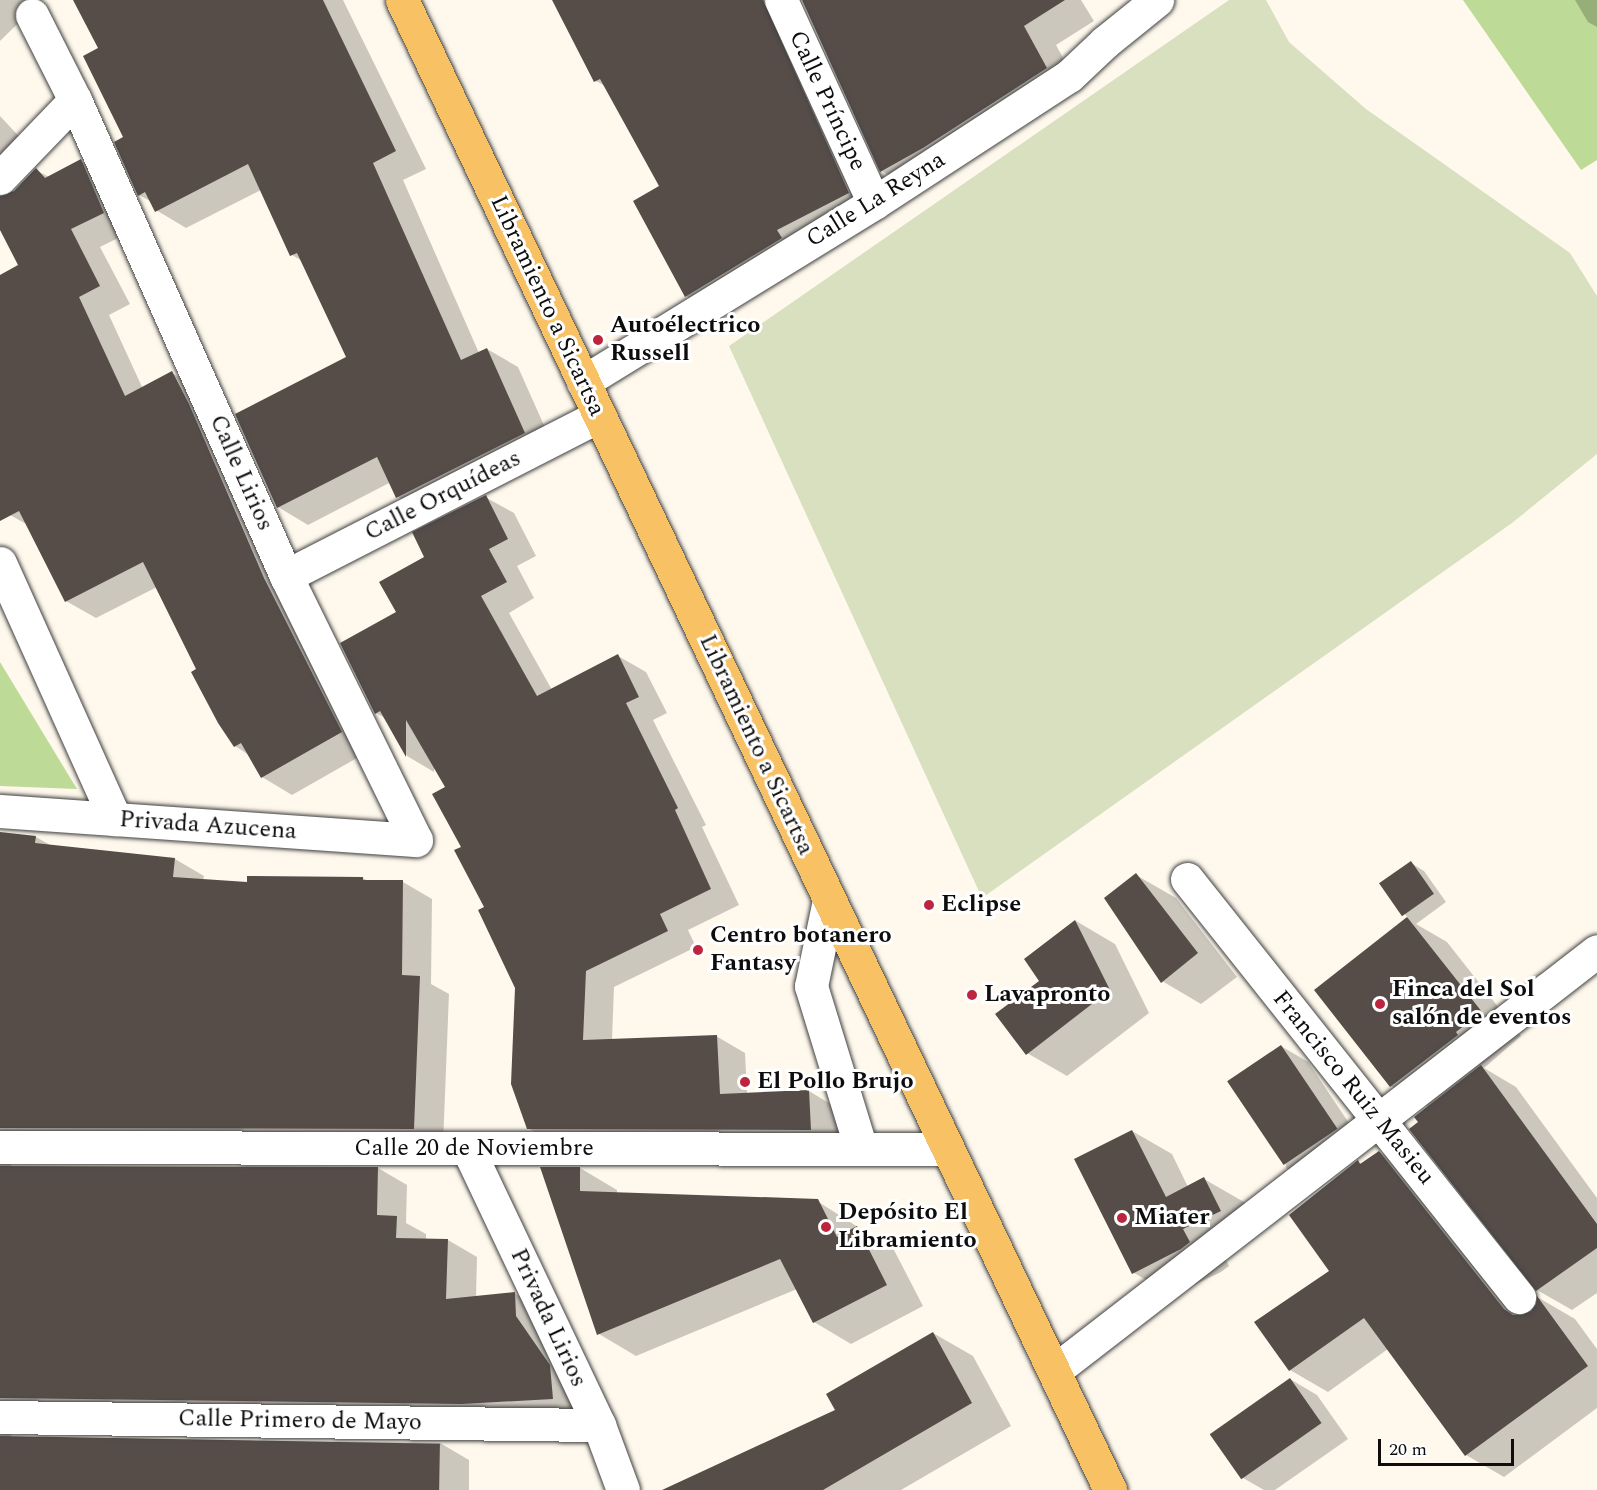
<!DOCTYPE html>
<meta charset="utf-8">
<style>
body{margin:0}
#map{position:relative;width:1597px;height:1490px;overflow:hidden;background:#fff9ed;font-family:Spectral,serif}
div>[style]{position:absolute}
.forest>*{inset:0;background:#bdda96}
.cemetery>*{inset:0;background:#d9e0bf}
.shadow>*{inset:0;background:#0003}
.building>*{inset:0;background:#564d49;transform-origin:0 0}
.roads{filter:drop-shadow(0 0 2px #404040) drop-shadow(0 0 2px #404040)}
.minor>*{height:33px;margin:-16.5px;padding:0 16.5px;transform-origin:16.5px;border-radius:16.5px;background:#fff}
.primary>*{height:33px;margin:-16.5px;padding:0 16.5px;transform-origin:16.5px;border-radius:16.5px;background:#f8c264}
.dots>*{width:16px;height:16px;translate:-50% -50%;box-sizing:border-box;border:3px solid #fff;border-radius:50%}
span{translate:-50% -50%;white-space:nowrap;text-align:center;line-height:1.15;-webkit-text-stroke:6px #fff;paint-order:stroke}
.street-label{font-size:24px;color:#0d0d0d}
.poi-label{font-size:24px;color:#0d0d0d;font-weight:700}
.left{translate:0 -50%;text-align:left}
.scale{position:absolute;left:1378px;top:1439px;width:136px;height:27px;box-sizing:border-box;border:3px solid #0d0d0d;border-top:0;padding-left:8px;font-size:18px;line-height:21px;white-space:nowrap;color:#0d0d0d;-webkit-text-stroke:4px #fff;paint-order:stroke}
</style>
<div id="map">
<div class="forest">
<div style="clip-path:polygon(1463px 0,1597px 0,1597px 160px,1581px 170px)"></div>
<div style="clip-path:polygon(0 662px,77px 789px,0 786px)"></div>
</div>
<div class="cemetery">
<div style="clip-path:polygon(1229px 0,1266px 0,1289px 42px,1366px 109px,1570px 253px,1597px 296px,1597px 454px,1512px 523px,982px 898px,729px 346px)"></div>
</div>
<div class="shadow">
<div style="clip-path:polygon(0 0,42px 0,0 41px)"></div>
<div style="clip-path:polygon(75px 0,343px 0,426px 169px,403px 180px,479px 353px,487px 349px,518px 367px,555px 450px,428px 515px,398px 497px,391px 482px,308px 525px,278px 507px,348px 358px,302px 261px,292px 255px,261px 190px,186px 228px,156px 210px,152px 202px,139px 195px,100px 49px)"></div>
<div style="clip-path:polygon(554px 0,798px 0,880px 211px,718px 315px,686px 296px,661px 187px,607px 87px,596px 81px)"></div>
<div style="clip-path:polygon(855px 0,1081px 0,1094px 21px,1056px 45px,1079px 87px,914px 190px,882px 171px)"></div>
<div style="clip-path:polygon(1575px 0,1597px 0,1597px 27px,1588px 22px)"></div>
<div style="clip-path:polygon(0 116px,39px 158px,16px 183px,9px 197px,36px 170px,49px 177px,81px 161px,111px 178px,134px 230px,100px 247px,130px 304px,109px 315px,143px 389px,172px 373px,202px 391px,371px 750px,292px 795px,262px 777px,249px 755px,235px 746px,157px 587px,96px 618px,66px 601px,28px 525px,10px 515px,0 495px,0 277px,20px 266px,0 227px)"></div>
<div style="clip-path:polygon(485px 497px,514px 513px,536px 556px,517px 566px,534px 598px,509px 613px,552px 690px,618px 656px,646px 672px,667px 713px,653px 720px,706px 825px,702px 827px,739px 905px,688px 930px,696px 947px,614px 987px,612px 1040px,716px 1036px,745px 1053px,747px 1094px,809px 1091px,837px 1108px,839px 1146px,557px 1145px,528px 1128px,517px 988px,463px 847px,447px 787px,434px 764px,434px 772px,407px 756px,387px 719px,376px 713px,398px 613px,426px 557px)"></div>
<div style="clip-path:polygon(0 833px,36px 837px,52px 846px,175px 859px,204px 876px,203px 880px,248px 883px,363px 878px,368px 881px,403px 882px,432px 899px,431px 984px,449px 994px,443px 1145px,13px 1154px,11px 1167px,378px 1168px,407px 1185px,406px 1223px,426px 1234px,426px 1240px,448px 1240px,477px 1257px,476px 1298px,515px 1294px,544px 1311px,581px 1416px,13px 1424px,11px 1437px,440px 1443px,469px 1460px,469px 1490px,0 1490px)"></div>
<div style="clip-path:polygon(1411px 863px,1424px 871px,1446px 902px,1416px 924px,1447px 942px,1521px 1036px,1484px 1068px,1516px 1087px,1597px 1198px,1597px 1293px,1572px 1310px,1537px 1290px,1420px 1123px,1428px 1107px,1391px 1086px,1316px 990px,1408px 918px,1381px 884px)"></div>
<div style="clip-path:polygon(1136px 875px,1176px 898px,1237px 977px,1201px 1004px,1162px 981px)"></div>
<div style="clip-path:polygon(1076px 921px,1115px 944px,1149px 1013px,1067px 1076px,1027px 1053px,1042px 981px)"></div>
<div style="clip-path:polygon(1281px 1046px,1308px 1062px,1363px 1144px,1313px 1183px,1286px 1168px)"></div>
<div style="clip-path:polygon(1132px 1131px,1172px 1154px,1188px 1187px,1204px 1179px,1244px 1202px,1260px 1234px,1222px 1252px,1229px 1266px,1221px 1272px,1173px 1295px,1134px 1273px)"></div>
<div style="clip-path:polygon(1379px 1152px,1417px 1174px,1528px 1314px,1538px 1305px,1539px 1298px,1575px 1319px,1597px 1349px,1597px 1408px,1504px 1477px,1466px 1455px,1388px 1349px,1328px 1392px,1290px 1370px,1331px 1271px,1358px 1162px,1362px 1164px)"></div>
<div style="clip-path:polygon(542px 1168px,580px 1168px,617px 1190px,617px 1193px,817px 1201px,894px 1250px,923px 1306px,851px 1344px,814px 1322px,797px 1289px,636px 1356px,599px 1334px)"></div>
<div style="clip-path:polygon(933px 1333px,973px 1356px,1011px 1426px,901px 1490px,700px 1490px,837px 1411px)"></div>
<div style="clip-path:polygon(1290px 1379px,1317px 1395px,1348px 1439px,1275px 1490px,1264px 1490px,1243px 1478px)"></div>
</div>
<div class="building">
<div style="clip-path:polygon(73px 0,323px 0,396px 151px,373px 163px,461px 360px,487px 348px,525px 433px,396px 498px,377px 457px,277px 508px,235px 414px,346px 357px,297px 253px,290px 256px,248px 164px,155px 212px,145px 192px,138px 196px,114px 142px,123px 137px,83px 56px,98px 48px)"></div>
<div style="clip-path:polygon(552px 0,763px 0,849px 193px,777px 230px,782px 238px,685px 297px,633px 201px,659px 186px,600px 79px,594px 82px)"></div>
<div style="clip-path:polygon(802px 0,1065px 0,1024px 26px,1047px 68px,923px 148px,880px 172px)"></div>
<div style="clip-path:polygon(81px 159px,104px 213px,71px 229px,100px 286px,79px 297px,125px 396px,172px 371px,189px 404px,264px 578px,342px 732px,261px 778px,241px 743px,234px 747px,218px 723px,191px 672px,196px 669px,143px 562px,65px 602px,19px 511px,0 521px,0 275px,18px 265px,0 230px,0 196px,14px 191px,36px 168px,45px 178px)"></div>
<div style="clip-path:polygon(486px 495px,508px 539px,489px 549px,507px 582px,481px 596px,537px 696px,618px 654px,639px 697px,626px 703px,678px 808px,675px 810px,711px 889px,660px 914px,668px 931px,586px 971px,583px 1040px,717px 1035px,720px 1094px,809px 1090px,811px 1130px,527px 1129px,511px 1084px,515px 988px,478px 910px,484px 907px,454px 850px,461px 847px,432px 794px,445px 787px,406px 720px,406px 757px,380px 711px,375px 714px,340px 643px,396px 612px,379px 582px,424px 557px,412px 532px)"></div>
<div style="clip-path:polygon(0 832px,36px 836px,35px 843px,175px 858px,173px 877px,247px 882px,247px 876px,363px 877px,363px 880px,403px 880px,402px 975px,420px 976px,414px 1129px,0 1128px)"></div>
<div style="left:1411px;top:861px;width:40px;height:39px;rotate:55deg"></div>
<div style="clip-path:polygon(1136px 873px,1198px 953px,1161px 983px,1104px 898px)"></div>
<div style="clip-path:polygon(1407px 917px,1482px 1012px,1456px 1032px,1458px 1035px,1390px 1087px,1314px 990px)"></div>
<div style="clip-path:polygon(1075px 920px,1110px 990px,1026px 1055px,995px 1014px,1039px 981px,1024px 959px)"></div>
<div style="left:1281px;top:1045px;width:101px;height:65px;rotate:56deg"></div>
<div style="clip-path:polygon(1481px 1065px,1597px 1224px,1597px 1248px,1536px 1291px,1409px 1129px,1418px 1122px,1414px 1117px)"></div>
<div style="clip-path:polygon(1132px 1130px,1166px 1197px,1204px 1177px,1221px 1211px,1183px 1229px,1190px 1242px,1181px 1249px,1132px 1274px,1074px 1159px)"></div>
<div style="clip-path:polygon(1379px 1151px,1504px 1309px,1513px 1315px,1522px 1315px,1531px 1311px,1536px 1304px,1537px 1296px,1588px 1366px,1465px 1456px,1364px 1318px,1289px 1371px,1254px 1322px,1329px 1271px,1289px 1215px,1358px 1160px,1360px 1164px)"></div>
<div style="clip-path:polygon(0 1166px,378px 1167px,377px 1215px,397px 1216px,396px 1238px,448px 1239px,446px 1299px,515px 1292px,516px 1316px,550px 1365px,553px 1399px,462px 1404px,0 1398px)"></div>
<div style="clip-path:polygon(540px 1167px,580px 1167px,580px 1191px,818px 1199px,837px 1237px,857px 1226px,887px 1285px,813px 1323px,780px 1259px,597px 1335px)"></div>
<div style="clip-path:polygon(933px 1332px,972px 1403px,823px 1490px,662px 1490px,835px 1410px,826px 1394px)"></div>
<div style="left:1290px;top:1378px;width:55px;height:98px;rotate:55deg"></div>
<div style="left:0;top:1436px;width:440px;height:54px;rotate:1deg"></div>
</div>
<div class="roads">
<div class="minor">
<div style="left:781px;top:0;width:223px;rotate:65.4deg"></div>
<div style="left:32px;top:15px;width:95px;rotate:63.2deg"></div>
<div style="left:75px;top:100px;width:521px;rotate:66.09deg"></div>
<div style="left:286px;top:576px;width:294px;rotate:63.8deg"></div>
<div style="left:0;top:178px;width:108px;rotate:-46.1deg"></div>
<div style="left:583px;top:382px;width:342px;rotate:-31.6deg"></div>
<div style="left:874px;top:203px;width:233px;rotate:-33.1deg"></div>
<div style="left:1069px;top:76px;width:50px;rotate:-43.4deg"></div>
<div style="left:1105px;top:42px;width:67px;rotate:-38.9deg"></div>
<div style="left:0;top:563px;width:281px;rotate:65.8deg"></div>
<div style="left:286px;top:576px;width:352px;rotate:-27.1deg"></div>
<div style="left:0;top:811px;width:417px;rotate:4deg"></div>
<div style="left:1187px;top:879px;width:534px;rotate:51.54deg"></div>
<div style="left:829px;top:900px;width:88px;rotate:101.8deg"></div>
<div style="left:811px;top:986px;width:170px;rotate:72.9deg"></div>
<div style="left:0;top:1147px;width:948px;rotate:0.12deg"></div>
<div style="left:468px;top:1149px;width:306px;rotate:64.6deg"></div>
<div style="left:599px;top:1425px;width:69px;rotate:69.7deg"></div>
<div style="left:1054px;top:1371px;width:686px;rotate:-37.72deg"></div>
<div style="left:0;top:1417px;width:599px;rotate:0.77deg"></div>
</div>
<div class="primary">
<div style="left:402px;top:0;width:1650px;rotate:64.58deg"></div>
</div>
</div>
<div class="dots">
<div style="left:598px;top:340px;background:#bd253e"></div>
<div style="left:929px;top:905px;background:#bd253e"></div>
<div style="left:698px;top:950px;background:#bd253e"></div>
<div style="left:972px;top:995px;background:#bd253e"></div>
<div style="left:1380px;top:1004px;background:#bd253e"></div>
<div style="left:745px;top:1082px;background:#bd253e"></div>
<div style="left:1122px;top:1218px;background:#bd253e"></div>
<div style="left:826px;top:1227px;background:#bd253e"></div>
</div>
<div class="street-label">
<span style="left:827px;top:101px;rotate:65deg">Calle Príncipe</span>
<span style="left:876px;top:200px;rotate:-32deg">Calle La Reyna</span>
<span style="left:547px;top:306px;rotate:65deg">Libramiento a Sicartsa</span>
<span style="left:241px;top:473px;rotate:66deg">Calle Lirios</span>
<span style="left:443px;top:496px;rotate:-27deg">Calle Orquídeas</span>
<span style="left:756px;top:745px;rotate:65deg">Libramiento a Sicartsa</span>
<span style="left:208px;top:826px;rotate:4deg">Privada Azucena</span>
<span style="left:1353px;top:1088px;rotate:51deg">Francisco Ruiz Masieu</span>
<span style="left:474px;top:1149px">Calle 20 de Noviembre</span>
<span style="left:548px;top:1318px;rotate:65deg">Privada Lirios</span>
<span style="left:300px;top:1421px;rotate:1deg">Calle Primero de Mayo</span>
</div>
<div class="poi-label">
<span class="left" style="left:610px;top:340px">Autoélectrico<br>Russell</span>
<span class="left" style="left:941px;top:905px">Eclipse</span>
<span class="left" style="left:710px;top:950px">Centro botanero<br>Fantasy</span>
<span class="left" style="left:1392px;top:1004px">Finca del Sol<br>salón de eventos</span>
<span class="left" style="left:984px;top:995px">Lavapronto</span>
<span class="left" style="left:757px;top:1082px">El Pollo Brujo</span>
<span class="left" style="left:838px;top:1227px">Depósito El<br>Libramiento</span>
<span class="left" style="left:1134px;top:1218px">Miater</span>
</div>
<div class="scale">20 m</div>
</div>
